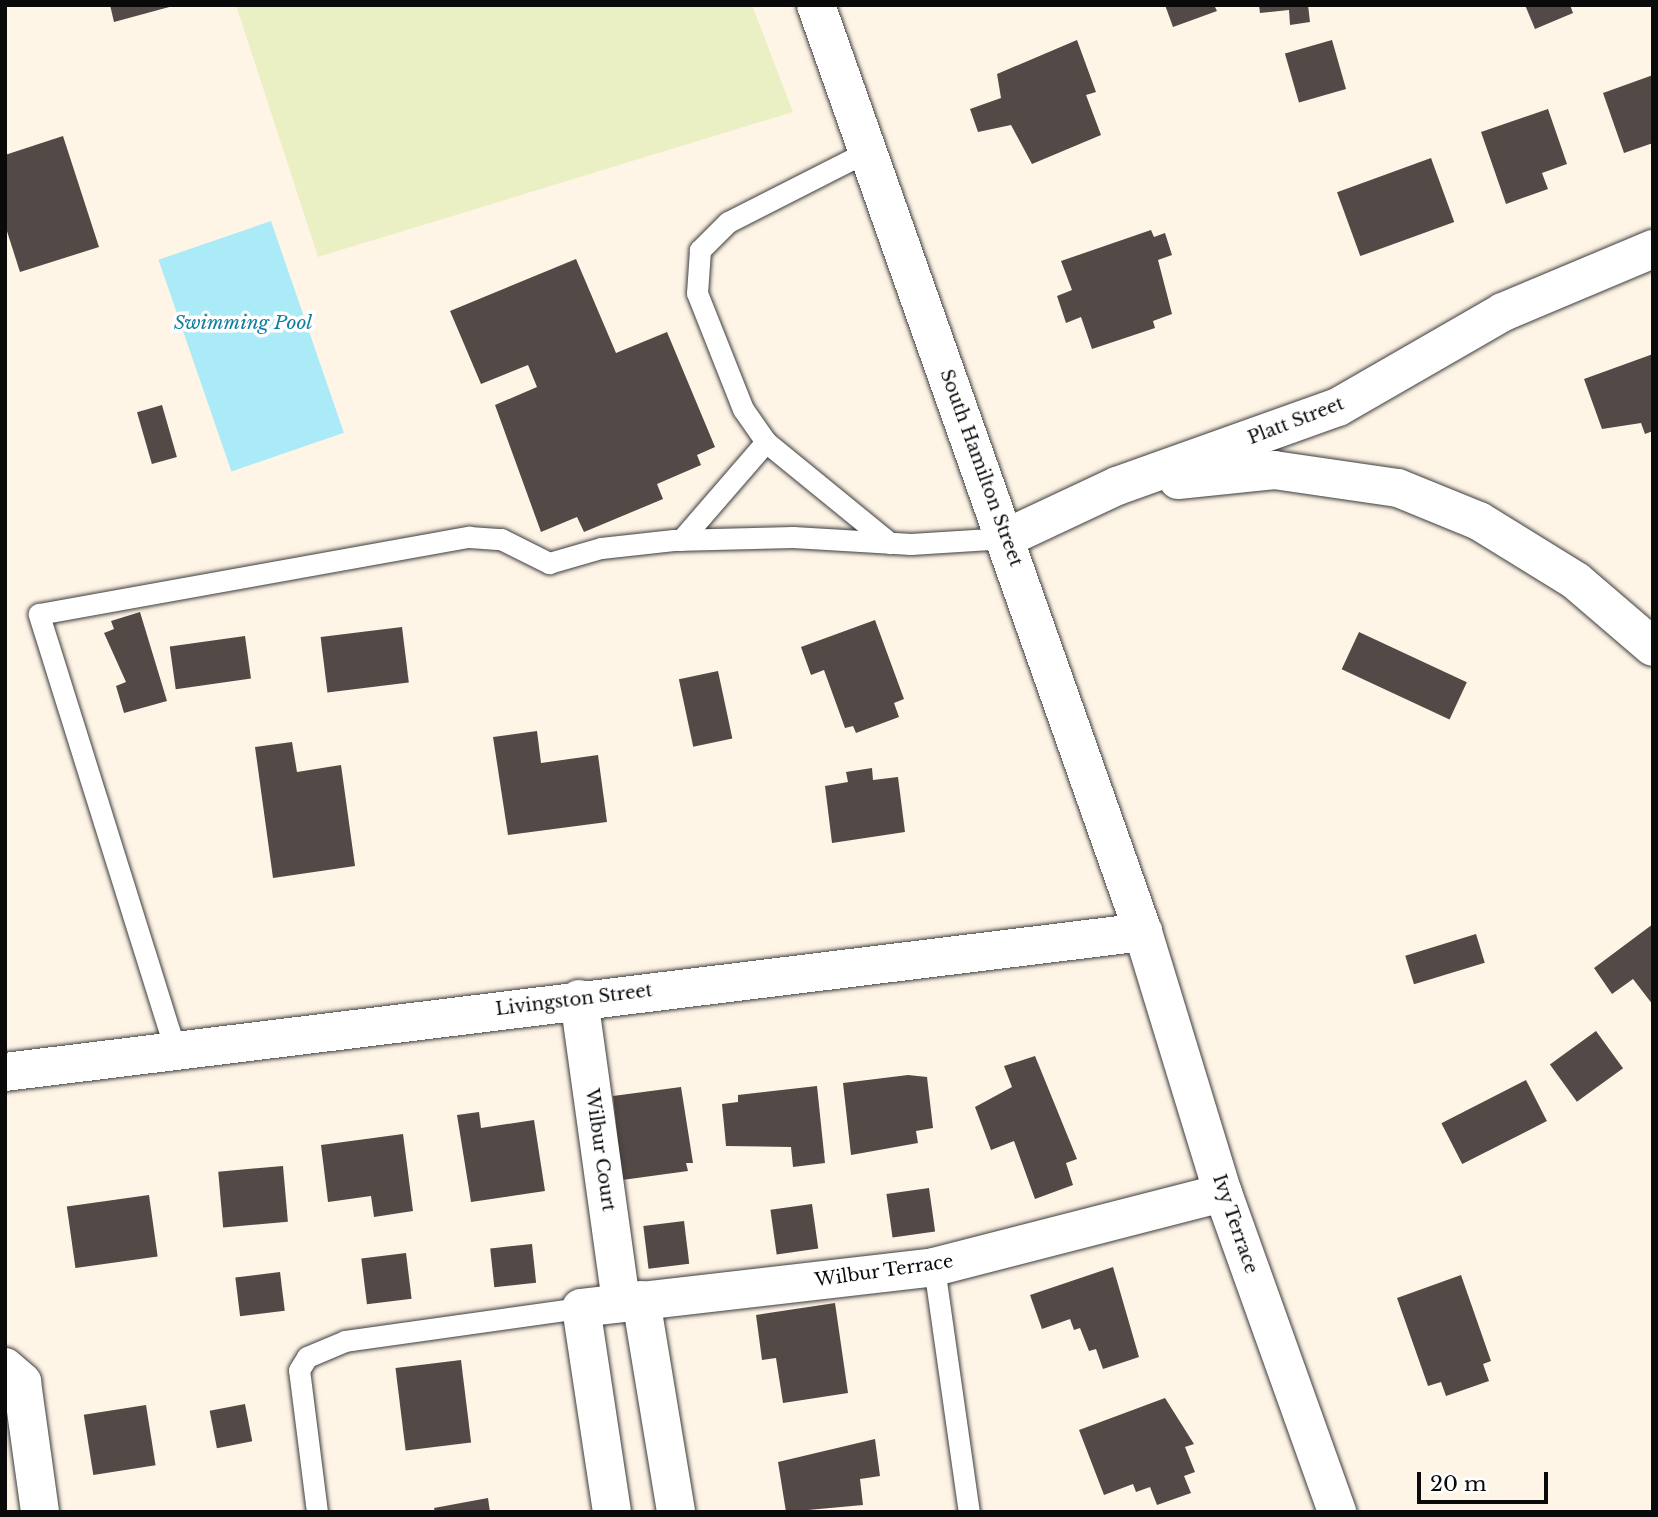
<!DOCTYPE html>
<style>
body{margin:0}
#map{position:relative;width:1658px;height:1517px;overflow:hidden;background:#fff5e7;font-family:"Libre Baskerville",serif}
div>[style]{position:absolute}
.pitch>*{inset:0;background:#eaf0c3}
.water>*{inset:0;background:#abebf8;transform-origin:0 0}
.building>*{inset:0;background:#534946;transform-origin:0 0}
.roads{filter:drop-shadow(0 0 2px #3d3d3d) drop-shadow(0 0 2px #3d3d3d)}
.service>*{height:21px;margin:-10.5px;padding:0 10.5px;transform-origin:10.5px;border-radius:10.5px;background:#fff}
.minor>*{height:38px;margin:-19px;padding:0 19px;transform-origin:19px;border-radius:19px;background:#fff}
span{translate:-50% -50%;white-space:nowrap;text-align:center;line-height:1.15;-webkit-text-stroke:7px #fff;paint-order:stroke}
.street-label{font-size:18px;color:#0a0a0a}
.water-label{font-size:19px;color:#127e9e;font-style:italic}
.frame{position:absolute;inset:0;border:7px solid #0a0a0a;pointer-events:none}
.scale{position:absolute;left:1417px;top:1472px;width:131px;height:32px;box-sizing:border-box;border:4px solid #0a0a0a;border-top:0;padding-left:9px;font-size:21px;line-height:24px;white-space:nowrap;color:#0a0a0a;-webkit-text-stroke:5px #fff;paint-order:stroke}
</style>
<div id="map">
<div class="pitch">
<div style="clip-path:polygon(236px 5px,752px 5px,793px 112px,318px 257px)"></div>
</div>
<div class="water">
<div style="left:271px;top:221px;width:224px;height:119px;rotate:71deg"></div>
</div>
<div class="building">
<div style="clip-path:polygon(110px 5px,173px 5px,173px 6px,114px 22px)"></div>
<div style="clip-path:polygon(1165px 5px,1214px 5px,1217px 11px,1173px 27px)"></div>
<div style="clip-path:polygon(1259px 5px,1308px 5px,1310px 22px,1290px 25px,1289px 10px,1260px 13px)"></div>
<div style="clip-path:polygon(1525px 5px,1570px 5px,1573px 13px,1535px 29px)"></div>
<div style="clip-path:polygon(1077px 40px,1096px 92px,1086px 95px,1101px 135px,1032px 164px,1011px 125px,978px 132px,970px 109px,1001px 98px,997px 74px)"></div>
<div style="left:1332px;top:40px;width:51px;height:49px;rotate:74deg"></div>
<div style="clip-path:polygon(1653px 75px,1653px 143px,1624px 153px,1603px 93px)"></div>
<div style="clip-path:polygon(1548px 109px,1567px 164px,1542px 173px,1548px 189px,1506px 204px,1481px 132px)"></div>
<div style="clip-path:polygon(63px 136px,99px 247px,20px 272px,5px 225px,5px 155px)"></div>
<div style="left:1431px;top:158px;width:68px;height:100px;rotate:70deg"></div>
<div style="clip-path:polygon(1151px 230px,1154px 237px,1165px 233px,1172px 255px,1158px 260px,1172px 314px,1153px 321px,1155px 328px,1092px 349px,1081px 317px,1066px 323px,1057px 296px,1072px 290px,1061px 261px)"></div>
<div style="clip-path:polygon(576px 259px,616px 353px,667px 332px,715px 447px,697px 455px,701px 465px,657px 484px,663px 499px,584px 532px,577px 517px,541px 532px,495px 405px,537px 387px,528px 365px,481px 384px,450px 311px)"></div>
<div style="clip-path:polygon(1653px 354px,1653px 431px,1645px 434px,1641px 423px,1602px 429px,1584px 379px)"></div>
<div style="left:162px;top:405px;width:54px;height:26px;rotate:74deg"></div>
<div style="clip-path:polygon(140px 612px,167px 701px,124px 713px,116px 686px,126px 682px,104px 633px,114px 629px,111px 621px)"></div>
<div style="clip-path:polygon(875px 620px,904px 699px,894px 703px,899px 717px,856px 733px,853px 726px,845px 728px,824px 670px,811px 675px,801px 647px)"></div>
<div style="left:402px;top:627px;width:56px;height:82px;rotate:83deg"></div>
<div style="left:1359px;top:632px;width:119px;height:41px;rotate:25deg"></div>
<div style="left:245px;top:636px;width:43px;height:76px;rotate:82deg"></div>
<div style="left:718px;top:671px;width:69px;height:40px;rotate:78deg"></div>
<div style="clip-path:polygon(537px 731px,541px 763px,598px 755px,607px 822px,508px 835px,493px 737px)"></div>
<div style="clip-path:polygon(292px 742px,297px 772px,341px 765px,355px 866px,273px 878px,255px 747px)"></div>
<div style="clip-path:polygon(872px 768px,873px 780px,898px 777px,905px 832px,832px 843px,825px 786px,848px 782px,846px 772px)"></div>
<div style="clip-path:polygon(1653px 924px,1653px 1005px,1633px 979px,1612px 994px,1594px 968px)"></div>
<div style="left:1476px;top:934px;width:30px;height:74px;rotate:73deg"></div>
<div style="left:1596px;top:1031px;width:46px;height:57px;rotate:54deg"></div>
<div style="clip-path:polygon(1035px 1056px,1077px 1159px,1066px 1163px,1073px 1185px,1035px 1199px,1014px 1141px,991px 1150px,975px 1107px,1012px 1087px,1004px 1066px)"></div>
<div style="clip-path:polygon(908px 1075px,927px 1077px,933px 1128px,916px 1131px,918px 1143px,851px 1155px,843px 1083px)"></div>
<div style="left:1526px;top:1080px;width:46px;height:95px;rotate:63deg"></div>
<div style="clip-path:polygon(817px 1086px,825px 1163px,793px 1167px,791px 1147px,726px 1146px,722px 1104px,738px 1102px,738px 1095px)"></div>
<div style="clip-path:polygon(681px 1087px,693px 1163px,686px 1163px,688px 1171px,622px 1180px,613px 1096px)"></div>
<div style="clip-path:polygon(479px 1112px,481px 1128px,534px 1120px,545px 1191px,471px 1202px,457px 1115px)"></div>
<div style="clip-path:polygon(403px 1134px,413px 1211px,374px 1217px,371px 1196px,328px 1202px,321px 1145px)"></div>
<div style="left:283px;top:1166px;width:56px;height:65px;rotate:85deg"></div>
<div style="left:929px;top:1188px;width:44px;height:43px;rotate:82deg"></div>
<div style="left:149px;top:1195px;width:62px;height:83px;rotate:82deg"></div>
<div style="left:812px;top:1204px;width:45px;height:42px;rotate:82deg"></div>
<div style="left:684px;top:1221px;width:43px;height:41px;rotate:83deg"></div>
<div style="left:532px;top:1244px;width:39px;height:42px;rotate:84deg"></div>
<div style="left:406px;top:1253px;width:46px;height:45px;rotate:83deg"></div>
<div style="clip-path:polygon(1113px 1267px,1139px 1357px,1103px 1369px,1096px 1349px,1089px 1351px,1080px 1328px,1074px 1330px,1070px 1319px,1042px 1329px,1030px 1295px)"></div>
<div style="left:280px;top:1272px;width:39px;height:45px;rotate:83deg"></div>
<div style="clip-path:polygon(1461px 1275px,1491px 1361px,1483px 1364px,1489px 1381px,1446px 1396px,1441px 1382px,1428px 1386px,1397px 1298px)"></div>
<div style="clip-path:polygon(835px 1303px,848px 1393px,783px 1403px,776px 1358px,762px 1360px,756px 1315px)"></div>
<div style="left:461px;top:1360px;width:83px;height:66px;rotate:83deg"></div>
<div style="clip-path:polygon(1165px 1398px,1194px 1444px,1185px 1447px,1195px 1472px,1184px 1476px,1191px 1493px,1157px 1505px,1150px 1487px,1136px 1492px,1133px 1484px,1104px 1495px,1079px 1430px)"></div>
<div style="left:245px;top:1404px;width:38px;height:36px;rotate:79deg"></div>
<div style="left:146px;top:1405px;width:61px;height:63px;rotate:81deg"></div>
<div style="clip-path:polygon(875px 1439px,880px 1476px,860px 1479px,863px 1505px,786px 1512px,778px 1462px)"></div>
<div style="clip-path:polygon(488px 1498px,490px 1512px,435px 1512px,434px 1508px)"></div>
</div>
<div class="roads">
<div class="service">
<div style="left:868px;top:151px;width:157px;rotate:153.1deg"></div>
<div style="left:728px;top:222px;width:40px;rotate:135deg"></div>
<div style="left:700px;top:250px;width:43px;rotate:94deg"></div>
<div style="left:697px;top:293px;width:125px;rotate:68.4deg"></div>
<div style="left:743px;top:409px;width:40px;rotate:55.1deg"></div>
<div style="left:766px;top:442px;width:160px;rotate:39.2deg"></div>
<div style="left:681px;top:540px;width:130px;rotate:-49.1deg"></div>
<div style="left:175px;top:1049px;width:456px;rotate:-107.4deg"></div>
<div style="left:39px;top:614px;width:437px;rotate:-10.2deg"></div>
<div style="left:469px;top:537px;width:32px;rotate:4deg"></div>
<div style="left:501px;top:539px;width:54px;rotate:26.6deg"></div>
<div style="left:549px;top:563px;width:54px;rotate:-16.1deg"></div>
<div style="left:601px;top:548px;width:73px;rotate:-6.3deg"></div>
<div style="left:674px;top:540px;width:119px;rotate:-1.4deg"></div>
<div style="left:793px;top:537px;width:118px;rotate:3.4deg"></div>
<div style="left:911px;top:544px;width:95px;rotate:-3.6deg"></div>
<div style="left:934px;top:1267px;width:247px;rotate:81.9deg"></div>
<div style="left:317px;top:1512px;width:143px;rotate:-97.2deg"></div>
<div style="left:299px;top:1370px;width:15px;rotate:-58deg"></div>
<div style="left:307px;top:1357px;width:41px;rotate:-22.8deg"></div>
<div style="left:345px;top:1341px;width:238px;rotate:-8deg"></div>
</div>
<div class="minor">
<div style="left:816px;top:5px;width:983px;rotate:70.57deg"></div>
<div style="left:1143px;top:932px;width:273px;rotate:73deg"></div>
<div style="left:1223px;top:1193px;width:339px;rotate:70.3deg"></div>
<div style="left:1178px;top:480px;width:97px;rotate:-5.9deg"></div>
<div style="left:1274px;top:470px;width:125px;rotate:8.3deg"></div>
<div style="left:1398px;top:488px;width:87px;rotate:22.2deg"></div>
<div style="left:1479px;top:521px;width:114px;rotate:31.7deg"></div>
<div style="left:1576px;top:581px;width:101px;rotate:40.6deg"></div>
<div style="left:1006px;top:538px;width:123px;rotate:-25.1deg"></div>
<div style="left:1117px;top:486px;width:235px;rotate:-19.7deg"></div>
<div style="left:1338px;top:407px;width:190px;rotate:-29.9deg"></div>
<div style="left:1503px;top:312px;width:163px;rotate:-22.8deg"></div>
<div style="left:579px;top:999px;width:305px;rotate:82.1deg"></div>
<div style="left:5px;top:1072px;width:1147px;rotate:-7.01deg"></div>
<div style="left:641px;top:1300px;width:215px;rotate:80.6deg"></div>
<div style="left:5px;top:1367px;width:23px;rotate:41deg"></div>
<div style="left:22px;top:1382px;width:131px;rotate:82.1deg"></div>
<div style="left:612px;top:1512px;width:206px;rotate:-98.6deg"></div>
<div style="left:581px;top:1308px;width:355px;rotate:-6.6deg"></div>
<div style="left:934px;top:1267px;width:298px;rotate:-14.4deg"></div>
</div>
</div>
<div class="street-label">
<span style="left:1296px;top:421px;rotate:-21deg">Platt Street</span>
<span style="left:981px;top:468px;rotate:70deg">South Hamilton Street</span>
<span style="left:574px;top:1000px;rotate:-7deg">Livingston Street</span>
<span style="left:600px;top:1150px;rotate:82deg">Wilbur Court</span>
<span style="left:1235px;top:1224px;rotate:71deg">Ivy Terrace</span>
<span style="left:884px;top:1271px;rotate:-8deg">Wilbur Terrace</span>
</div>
<div class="water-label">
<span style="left:243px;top:323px">Swimming Pool</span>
</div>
<div class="frame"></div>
<div class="scale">20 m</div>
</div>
